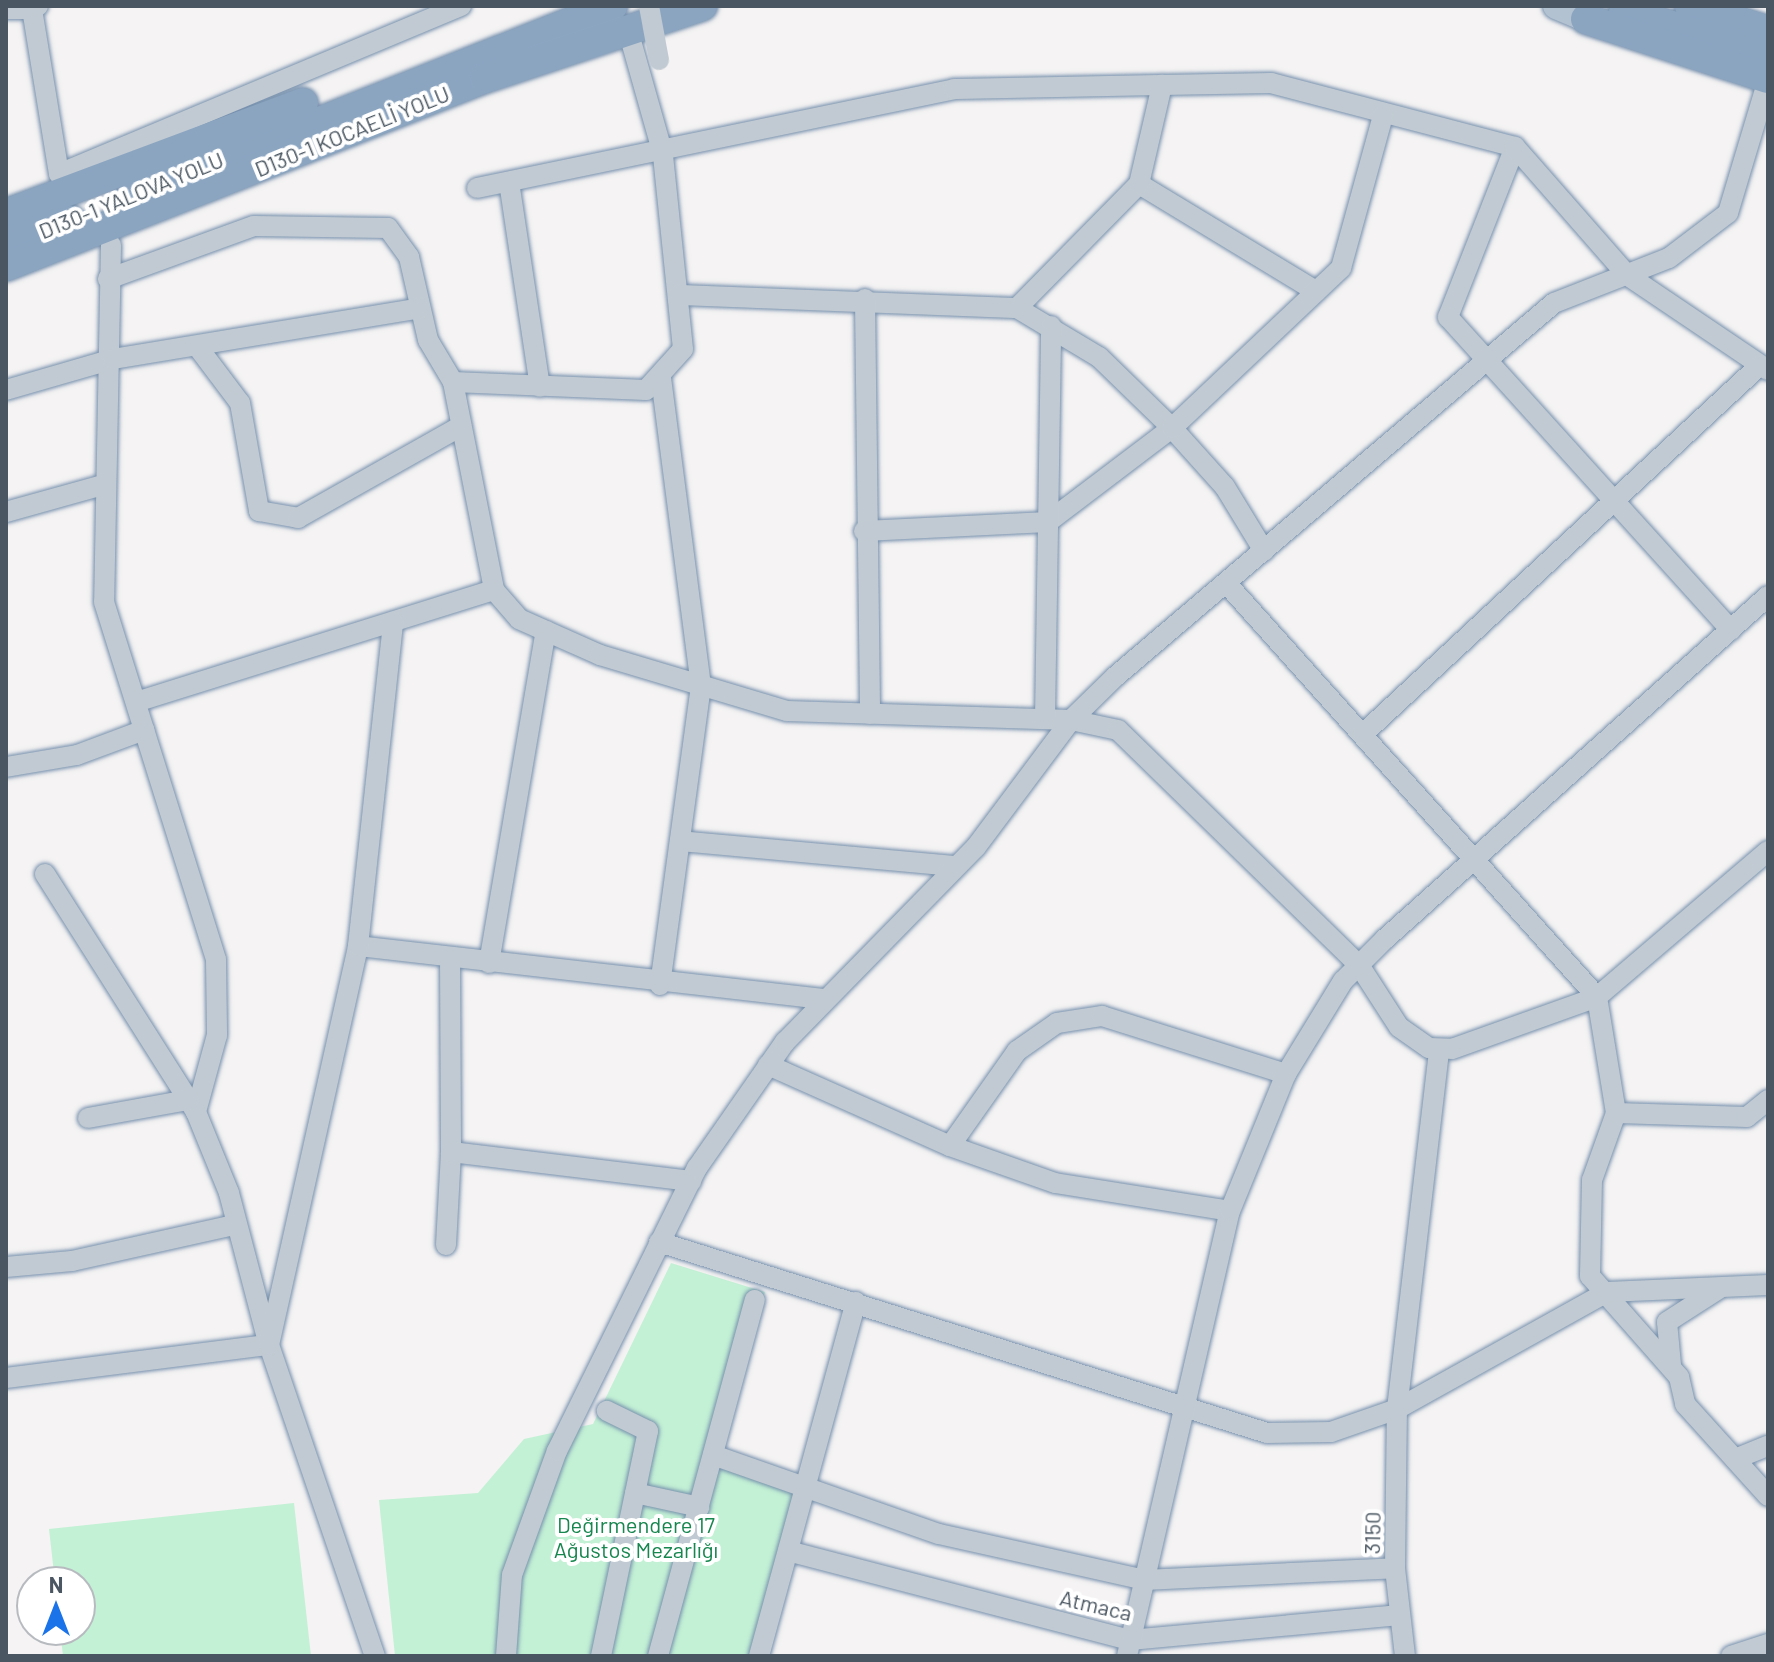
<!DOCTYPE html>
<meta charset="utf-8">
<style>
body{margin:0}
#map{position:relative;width:1774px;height:1662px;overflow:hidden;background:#f5f3f3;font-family:Barlow,sans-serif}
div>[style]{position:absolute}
.green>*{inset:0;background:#c3f1d5}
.roads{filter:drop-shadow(0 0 2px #7690ad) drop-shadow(0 0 2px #7690ad)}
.minor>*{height:20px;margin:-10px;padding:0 10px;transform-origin:10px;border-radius:10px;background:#c1cad2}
.major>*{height:26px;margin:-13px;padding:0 13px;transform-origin:13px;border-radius:13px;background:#b3c2d1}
.highway>*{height:30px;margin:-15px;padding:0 15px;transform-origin:15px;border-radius:15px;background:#8ba5c1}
.minor-bridge>*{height:20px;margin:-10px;padding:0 10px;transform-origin:10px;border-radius:10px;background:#c1cad2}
span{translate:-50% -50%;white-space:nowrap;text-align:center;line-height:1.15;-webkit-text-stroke:8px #fff;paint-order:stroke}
.street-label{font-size:22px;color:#4a5661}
.park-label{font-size:22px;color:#17864f}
.frame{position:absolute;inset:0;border:8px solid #4a5661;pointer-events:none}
.north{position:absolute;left:16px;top:1566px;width:80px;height:80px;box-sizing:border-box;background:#fff;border:2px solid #b7bbc0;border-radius:50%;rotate:0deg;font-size:22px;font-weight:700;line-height:32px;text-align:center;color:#4a5661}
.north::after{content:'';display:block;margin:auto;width:28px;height:36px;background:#1a73e8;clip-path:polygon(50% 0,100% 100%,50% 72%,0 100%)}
</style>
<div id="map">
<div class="green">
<div style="clip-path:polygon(671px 1263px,765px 1292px,722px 1451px,806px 1481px,756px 1656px,395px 1656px,379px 1500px,478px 1493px,524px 1439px,593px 1424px)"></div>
<div style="clip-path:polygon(294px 1503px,311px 1656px,63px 1656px,60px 1630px,80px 1630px,80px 1582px,55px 1582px,49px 1529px)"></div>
</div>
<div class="roads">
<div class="minor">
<div style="left:38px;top:6px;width:7px;rotate:153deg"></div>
<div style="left:32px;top:9px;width:167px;rotate:80.7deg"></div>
<div style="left:59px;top:174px;width:436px;rotate:-22.7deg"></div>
<div style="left:6px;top:9px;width:26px"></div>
<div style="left:1515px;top:147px;width:183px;rotate:111.5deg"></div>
<div style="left:1448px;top:317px;width:422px;rotate:47.9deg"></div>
<div style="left:509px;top:182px;width:207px;rotate:81.4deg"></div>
<div style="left:1139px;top:184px;width:207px;rotate:31.2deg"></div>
<div style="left:477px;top:188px;width:487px;rotate:-11.7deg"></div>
<div style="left:954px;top:89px;width:208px;rotate:-1.1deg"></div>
<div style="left:111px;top:245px;width:357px;rotate:91.1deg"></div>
<div style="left:104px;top:602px;width:375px;rotate:72.6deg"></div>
<div style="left:216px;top:960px;width:75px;rotate:89.2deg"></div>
<div style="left:217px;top:1035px;width:80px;rotate:105.3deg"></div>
<div style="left:108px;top:279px;width:155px;rotate:-20deg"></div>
<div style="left:254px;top:226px;width:134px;rotate:0.9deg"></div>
<div style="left:388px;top:228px;width:36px;rotate:54deg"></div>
<div style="left:409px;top:257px;width:85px;rotate:77.1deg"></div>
<div style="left:428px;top:340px;width:49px;rotate:59.2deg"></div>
<div style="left:453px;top:382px;width:193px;rotate:2.4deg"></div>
<div style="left:646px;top:390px;width:55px;rotate:-47.9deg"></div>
<div style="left:683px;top:349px;width:196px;rotate:-95.9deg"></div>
<div style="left:663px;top:154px;width:132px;rotate:-105.8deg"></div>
<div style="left:678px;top:295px;width:339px;rotate:2.2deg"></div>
<div style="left:1017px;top:308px;width:96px;rotate:30.9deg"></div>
<div style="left:1099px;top:357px;width:102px;rotate:44.2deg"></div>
<div style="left:1172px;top:428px;width:79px;rotate:48.1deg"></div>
<div style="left:1225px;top:487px;width:75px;rotate:58.6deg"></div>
<div style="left:865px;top:299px;width:415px;rotate:89.3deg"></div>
<div style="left:1017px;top:308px;width:174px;rotate:-45.5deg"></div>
<div style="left:1139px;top:184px;width:102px;rotate:-76.9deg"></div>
<div style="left:1162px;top:85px;width:109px;rotate:-1.1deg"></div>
<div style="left:1271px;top:83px;width:252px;rotate:14.7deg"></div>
<div style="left:1515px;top:147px;width:170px;rotate:48.8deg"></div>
<div style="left:1627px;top:275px;width:170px;rotate:34deg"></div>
<div style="left:197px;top:346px;width:71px;rotate:53deg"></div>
<div style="left:240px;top:403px;width:110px;rotate:80deg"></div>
<div style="left:259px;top:511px;width:40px;rotate:10deg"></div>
<div style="left:298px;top:518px;width:187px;rotate:-29.4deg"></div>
<div style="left:453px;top:382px;width:212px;rotate:78.8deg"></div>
<div style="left:494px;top:590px;width:38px;rotate:49deg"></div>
<div style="left:519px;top:619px;width:89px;rotate:24deg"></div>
<div style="left:600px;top:655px;width:195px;rotate:16.7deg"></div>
<div style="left:787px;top:711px;width:284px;rotate:1.8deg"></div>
<div style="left:1071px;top:720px;width:48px;rotate:12deg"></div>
<div style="left:1118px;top:730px;width:337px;rotate:44.3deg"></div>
<div style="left:1359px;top:965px;width:74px;rotate:57.2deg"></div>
<div style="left:1399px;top:1027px;width:37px;rotate:35deg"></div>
<div style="left:1429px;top:1048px;width:23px;rotate:2deg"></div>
<div style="left:1452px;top:1049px;width:154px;rotate:-19.7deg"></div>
<div style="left:1597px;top:997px;width:225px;rotate:-40.5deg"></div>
<div style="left:6px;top:390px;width:111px;rotate:-16.2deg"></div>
<div style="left:113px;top:359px;width:311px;rotate:-9.4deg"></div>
<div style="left:6px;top:512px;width:101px;rotate:-15.6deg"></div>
<div style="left:864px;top:531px;width:184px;rotate:-2.8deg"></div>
<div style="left:1048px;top:522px;width:156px;rotate:-37.2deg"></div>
<div style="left:1172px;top:428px;width:233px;rotate:-43.4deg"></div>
<div style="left:1341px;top:268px;width:158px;rotate:-74.6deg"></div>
<div style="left:1227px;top:584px;width:554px;rotate:48.14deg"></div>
<div style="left:1597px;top:997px;width:118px;rotate:80.7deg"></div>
<div style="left:1616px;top:1113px;width:71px;rotate:109.7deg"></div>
<div style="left:1592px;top:1180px;width:96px;rotate:91.2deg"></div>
<div style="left:1590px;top:1276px;width:135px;rotate:48.6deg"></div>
<div style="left:1679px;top:1377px;width:28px;rotate:77deg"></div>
<div style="left:1685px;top:1404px;width:124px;rotate:47.9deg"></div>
<div style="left:136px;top:702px;width:375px;rotate:-17.4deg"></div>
<div style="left:1045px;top:719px;width:393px;rotate:-89.1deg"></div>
<div style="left:1363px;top:734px;width:541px;rotate:-42.9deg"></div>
<div style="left:6px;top:767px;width:72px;rotate:-9.6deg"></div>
<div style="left:77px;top:755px;width:72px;rotate:-20.5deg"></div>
<div style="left:680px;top:841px;width:276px;rotate:5.2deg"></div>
<div style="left:45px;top:874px;width:282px;rotate:57.6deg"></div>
<div style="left:196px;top:1112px;width:87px;rotate:67.8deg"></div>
<div style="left:229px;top:1193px;width:157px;rotate:75.3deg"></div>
<div style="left:269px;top:1345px;width:329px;rotate:71.2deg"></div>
<div style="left:358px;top:946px;width:469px;rotate:6.5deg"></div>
<div style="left:450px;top:958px;width:194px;rotate:89.7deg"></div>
<div style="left:489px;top:963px;width:337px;rotate:-80.3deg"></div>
<div style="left:660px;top:985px;width:302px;rotate:-82.2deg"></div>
<div style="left:701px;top:686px;width:312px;rotate:-97.4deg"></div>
<div style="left:768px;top:1065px;width:199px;rotate:24deg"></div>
<div style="left:950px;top:1146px;width:111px;rotate:19.4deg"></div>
<div style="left:1055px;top:1183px;width:177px;rotate:9.1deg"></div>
<div style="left:1616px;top:1113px;width:131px;rotate:1.7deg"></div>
<div style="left:1747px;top:1117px;width:27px;rotate:-39deg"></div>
<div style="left:88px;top:1118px;width:102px;rotate:-10.2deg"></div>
<div style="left:950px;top:1146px;width:116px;rotate:-54.8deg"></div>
<div style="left:1017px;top:1051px;width:49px;rotate:-35deg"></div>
<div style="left:1057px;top:1023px;width:46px;rotate:-8.8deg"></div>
<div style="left:1102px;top:1016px;width:193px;rotate:17.5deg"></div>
<div style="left:659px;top:1242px;width:637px;rotate:17.44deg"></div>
<div style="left:1267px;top:1433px;width:64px;rotate:-0.9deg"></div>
<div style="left:1331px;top:1432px;width:70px;rotate:-19.2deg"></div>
<div style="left:1397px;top:1409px;width:240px;rotate:-29.1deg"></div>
<div style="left:1607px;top:1292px;width:161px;rotate:-2.5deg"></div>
<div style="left:446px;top:1245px;width:93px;rotate:-86.9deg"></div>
<div style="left:451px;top:1152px;width:242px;rotate:6.9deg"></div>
<div style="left:6px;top:1267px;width:66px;rotate:-5.2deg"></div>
<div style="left:72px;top:1261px;width:167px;rotate:-12.5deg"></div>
<div style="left:1671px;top:1365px;width:43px;rotate:-95.3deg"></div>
<div style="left:1667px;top:1322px;width:63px;rotate:-32.7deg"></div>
<div style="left:6px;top:1378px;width:265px;rotate:-7.2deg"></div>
<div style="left:269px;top:1345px;width:409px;rotate:-77.4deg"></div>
<div style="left:358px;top:946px;width:326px;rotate:-83.8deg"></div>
<div style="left:713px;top:1455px;width:239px;rotate:19.3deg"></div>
<div style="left:939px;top:1534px;width:210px;rotate:12.6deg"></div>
<div style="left:1144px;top:1580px;width:251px;rotate:-2.7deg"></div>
<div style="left:1735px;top:1459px;width:35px;rotate:-22deg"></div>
<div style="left:635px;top:1493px;width:66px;rotate:12.3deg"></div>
<div style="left:788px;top:1551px;width:353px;rotate:14.6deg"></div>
<div style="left:1130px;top:1640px;width:271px;rotate:-5.3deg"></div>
<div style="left:506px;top:1656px;width:81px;rotate:-85.8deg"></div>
<div style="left:512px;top:1575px;width:132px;rotate:-70.1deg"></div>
<div style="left:557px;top:1451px;width:316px;rotate:-63.7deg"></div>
<div style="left:697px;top:1168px;width:154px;rotate:-55.1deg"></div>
<div style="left:785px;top:1042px;width:273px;rotate:-45.6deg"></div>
<div style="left:976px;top:847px;width:159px;rotate:-53.2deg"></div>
<div style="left:1071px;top:720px;width:63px;rotate:-44.4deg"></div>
<div style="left:1116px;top:676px;width:575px;rotate:-40.42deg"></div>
<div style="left:1554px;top:303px;width:123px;rotate:-21.4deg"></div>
<div style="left:1669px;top:258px;width:74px;rotate:-37.3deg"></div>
<div style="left:1728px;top:213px;width:139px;rotate:-73.3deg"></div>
<div style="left:601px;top:1656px;width:230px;rotate:-78.2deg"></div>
<div style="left:648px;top:1431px;width:46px;rotate:-154deg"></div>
<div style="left:658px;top:1656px;width:369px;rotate:-74.8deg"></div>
<div style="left:759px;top:1656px;width:367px;rotate:-74.7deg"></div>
<div style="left:1127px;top:1656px;width:457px;rotate:-77deg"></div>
<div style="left:1230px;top:1211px;width:148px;rotate:-67.8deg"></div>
<div style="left:1286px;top:1074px;width:109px;rotate:-58.5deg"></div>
<div style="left:1343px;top:981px;width:59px;rotate:-45deg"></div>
<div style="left:1385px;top:939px;width:514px;rotate:-41.85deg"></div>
<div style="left:1405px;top:1656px;width:89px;rotate:-96.5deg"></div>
<div style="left:1395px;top:1568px;width:159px;rotate:-89.3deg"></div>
<div style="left:1397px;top:1409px;width:362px;rotate:-83.3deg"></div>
<div style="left:1731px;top:1656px;width:39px;rotate:-18deg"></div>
</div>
<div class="major">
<div style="left:1556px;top:6px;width:33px;rotate:23deg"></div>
</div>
<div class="highway">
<div style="left:1690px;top:6px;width:82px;rotate:17.8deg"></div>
<div style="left:1624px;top:12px;width:150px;rotate:16.3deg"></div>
<div style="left:1586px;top:19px;width:191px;rotate:18deg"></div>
<div style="left:131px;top:197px;width:518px;rotate:-21.66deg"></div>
<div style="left:6px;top:214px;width:317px;rotate:-20.5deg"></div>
<div style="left:6px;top:243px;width:69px;rotate:-18.7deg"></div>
<div style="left:6px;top:266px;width:515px;rotate:-21.43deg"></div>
<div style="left:485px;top:78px;width:229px;rotate:-18.4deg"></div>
</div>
</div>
<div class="minor-bridge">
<div style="left:649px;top:6px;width:55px;rotate:79.5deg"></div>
</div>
<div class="street-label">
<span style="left:352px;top:131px;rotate:-22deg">D130-1 KOCAELİ YOLU</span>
<span style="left:131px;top:195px;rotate:-22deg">D130-1 YALOVA YOLU</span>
<span style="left:1372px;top:1533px;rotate:-89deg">3150</span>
<span style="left:1096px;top:1605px;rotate:13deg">Atmaca</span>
</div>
<div class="park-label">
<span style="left:636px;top:1537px">Değirmendere 17<br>Ağustos Mezarlığı</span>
</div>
<div class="frame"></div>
<div class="north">N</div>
</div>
